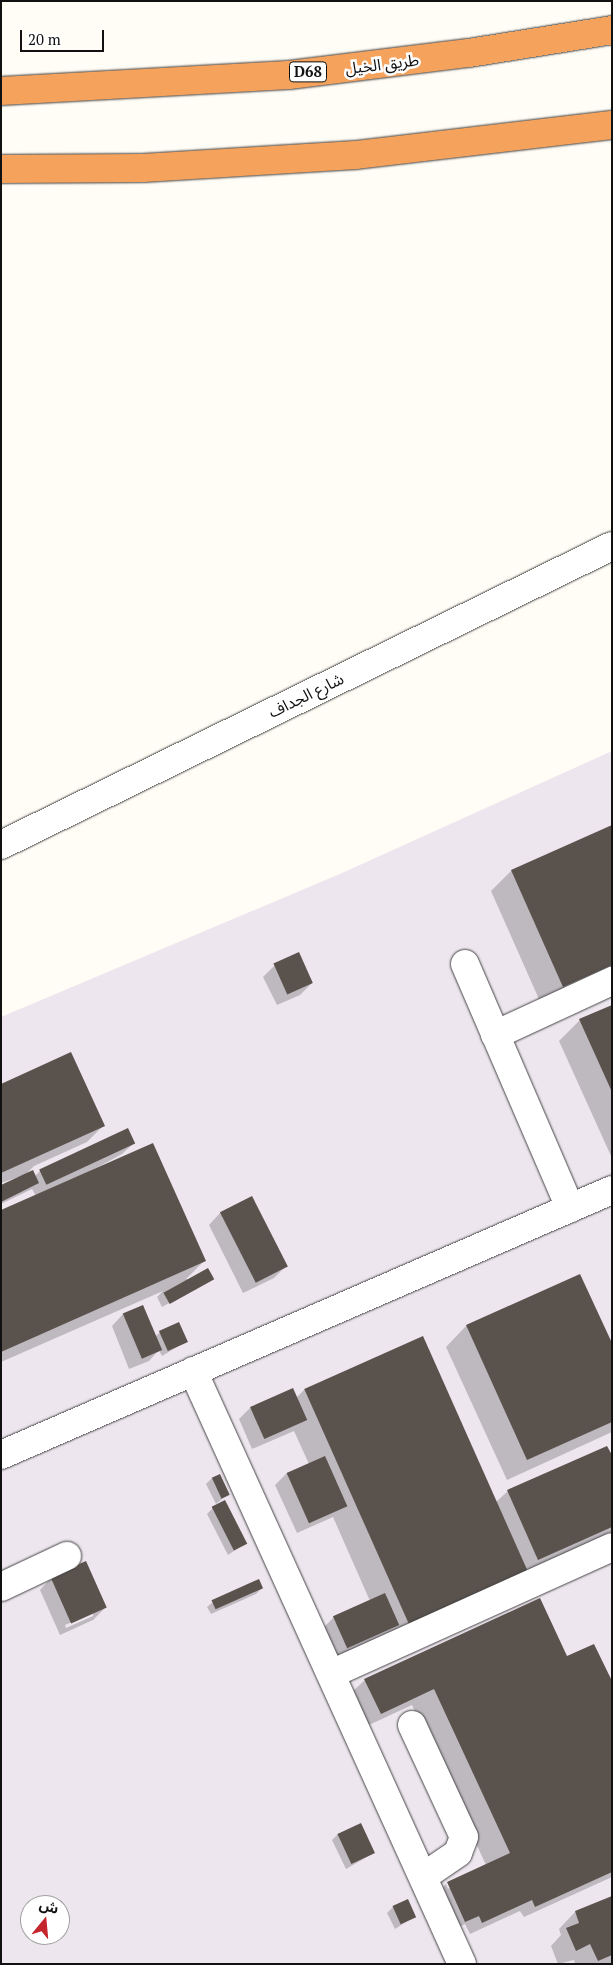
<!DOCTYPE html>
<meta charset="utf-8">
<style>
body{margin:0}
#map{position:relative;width:613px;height:1965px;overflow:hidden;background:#fffdf5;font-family:"PT Serif","Noto Sans Arabic",serif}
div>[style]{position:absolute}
.industrial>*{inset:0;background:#eee6ef}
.shadow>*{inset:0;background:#0003}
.building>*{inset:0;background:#5a524d;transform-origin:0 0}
.roads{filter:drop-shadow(0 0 1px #444) drop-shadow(0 0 1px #444)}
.minor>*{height:28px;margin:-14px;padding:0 14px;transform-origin:14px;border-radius:14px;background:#fff}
.highway>*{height:28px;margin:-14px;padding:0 14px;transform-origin:14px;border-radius:14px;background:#f5a25d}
span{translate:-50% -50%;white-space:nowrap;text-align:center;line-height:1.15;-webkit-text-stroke:5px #fff;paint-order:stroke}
.shield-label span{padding:1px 4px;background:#fff;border:1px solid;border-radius:4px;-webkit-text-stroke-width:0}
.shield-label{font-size:15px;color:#111;font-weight:700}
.street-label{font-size:16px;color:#111}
.frame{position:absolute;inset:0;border:2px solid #111;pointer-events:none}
.north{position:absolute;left:20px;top:1895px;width:50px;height:50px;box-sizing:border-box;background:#fff;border:1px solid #a0a0a0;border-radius:50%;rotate:17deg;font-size:14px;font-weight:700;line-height:20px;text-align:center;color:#111}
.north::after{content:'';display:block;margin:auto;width:18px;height:22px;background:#c4262e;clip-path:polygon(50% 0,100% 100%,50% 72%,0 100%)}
.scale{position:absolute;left:20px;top:30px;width:84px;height:22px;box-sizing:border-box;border:2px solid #111;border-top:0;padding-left:6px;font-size:15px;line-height:18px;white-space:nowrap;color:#111;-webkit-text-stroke:4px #fff;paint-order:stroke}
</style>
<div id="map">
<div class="industrial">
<div style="clip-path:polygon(evenodd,612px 751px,612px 1964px,1px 1964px,1px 1017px,342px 873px,612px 751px,30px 1905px,60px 1905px,60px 1935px,30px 1935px,30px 1905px)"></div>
</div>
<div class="shadow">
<div style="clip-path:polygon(612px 827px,612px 976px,542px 1006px,491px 891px,511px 871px)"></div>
<div style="clip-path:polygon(275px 965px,312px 983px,300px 995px,277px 1005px,263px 977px)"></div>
<div style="clip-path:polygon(612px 1006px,612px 1155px,611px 1156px,559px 1041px,580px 1020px)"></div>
<div style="clip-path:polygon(1px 1085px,104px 1125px,87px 1142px,34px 1166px,27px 1173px,35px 1176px,40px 1171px,127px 1130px,134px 1143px,122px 1154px,87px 1173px,204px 1261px,186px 1279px,212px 1279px,162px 1307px,157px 1297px,163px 1291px,1px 1362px,1px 1211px,36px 1196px,32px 1189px,1px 1204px,1px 1187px,24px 1175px,1px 1183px)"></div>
<div style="clip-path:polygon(251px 1198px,286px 1266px,274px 1278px,243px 1293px,209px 1225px,220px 1213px)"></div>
<div style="clip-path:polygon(579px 1276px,612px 1346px,612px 1432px,507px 1480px,446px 1347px,466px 1326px)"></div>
<div style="clip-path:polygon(123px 1314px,155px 1337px,160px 1332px,187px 1341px,162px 1356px,159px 1350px,149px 1361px,129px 1369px,112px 1326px)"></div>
<div style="clip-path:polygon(305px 1389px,496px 1502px,508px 1491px,612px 1458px,612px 1535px,336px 1659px,322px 1629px,334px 1617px,370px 1601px,333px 1517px,297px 1533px,275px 1485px,287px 1473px,309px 1464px,294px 1431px,252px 1449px,239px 1419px,251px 1407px,296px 1398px)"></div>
<div style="clip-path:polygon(212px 1478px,228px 1494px,216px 1504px,206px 1484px)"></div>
<div style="clip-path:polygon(213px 1508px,246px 1543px,228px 1555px,207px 1514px)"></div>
<div style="clip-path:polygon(evenodd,51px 1578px,105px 1608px,93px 1620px,60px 1635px,40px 1590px,51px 1578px,93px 1613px,93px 1616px,66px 1628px,65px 1625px,93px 1613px)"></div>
<div style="clip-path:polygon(262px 1588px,256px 1594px,211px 1614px,207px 1607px,213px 1602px)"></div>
<div style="clip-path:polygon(567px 1658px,612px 1684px,612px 1877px,524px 1917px,520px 1911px,470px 1934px,465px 1924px,459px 1927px,442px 1888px,446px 1884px,448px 1889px,486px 1865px,412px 1705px,369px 1725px,353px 1691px,365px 1680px)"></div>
<div style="clip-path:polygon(338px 1834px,374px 1853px,346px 1869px,332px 1840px)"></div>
<div style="clip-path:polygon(612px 1897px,612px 1964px,575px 1964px,574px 1960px,558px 1964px,551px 1946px,561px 1935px,559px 1929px,575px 1912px)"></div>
<div style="clip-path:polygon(393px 1907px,414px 1917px,395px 1929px,387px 1913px)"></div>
</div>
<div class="building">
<div style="clip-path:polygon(612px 825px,612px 965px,563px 987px,511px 870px)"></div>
<div style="left:299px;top:952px;width:34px;height:28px;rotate:66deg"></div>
<div style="clip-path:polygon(612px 1005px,612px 1092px,579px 1019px)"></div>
<div style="clip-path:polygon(71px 1052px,105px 1126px,1px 1173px,1px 1084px)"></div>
<div style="left:128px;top:1128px;width:17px;height:98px;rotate:65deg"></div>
<div style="clip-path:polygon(153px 1143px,206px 1261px,1px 1352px,1px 1210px)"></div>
<div style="clip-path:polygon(33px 1170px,39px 1183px,1px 1202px,1px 1185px)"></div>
<div style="left:252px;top:1196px;width:79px;height:36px;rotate:63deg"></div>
<div style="left:208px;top:1268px;width:13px;height:51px;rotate:61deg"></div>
<div style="clip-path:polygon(580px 1274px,612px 1343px,612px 1422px,527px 1460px,466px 1325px)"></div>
<div style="left:143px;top:1305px;width:49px;height:22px;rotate:67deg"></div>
<div style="left:179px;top:1322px;width:22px;height:22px;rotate:66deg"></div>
<div style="left:423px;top:1336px;width:259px;height:130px;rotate:66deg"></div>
<div style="left:293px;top:1388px;width:35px;height:47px;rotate:66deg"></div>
<div style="clip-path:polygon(607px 1446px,612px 1455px,612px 1527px,538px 1560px,507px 1490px)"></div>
<div style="left:325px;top:1456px;width:55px;height:42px;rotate:66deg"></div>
<div style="left:220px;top:1474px;width:23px;height:9px;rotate:65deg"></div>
<div style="left:225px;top:1500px;width:49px;height:15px;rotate:63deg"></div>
<div style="left:86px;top:1561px;width:51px;height:39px;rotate:66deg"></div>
<div style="left:259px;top:1579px;width:10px;height:52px;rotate:66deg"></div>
<div style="left:385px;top:1593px;width:35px;height:57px;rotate:66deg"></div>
<div style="clip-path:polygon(540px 1598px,567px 1656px,594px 1644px,612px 1681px,612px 1872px,535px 1907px,532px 1900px,482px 1923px,479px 1916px,465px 1922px,447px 1882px,510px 1853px,434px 1689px,381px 1714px,364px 1679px)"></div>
<div style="left:361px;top:1823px;width:33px;height:26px;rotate:65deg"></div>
<div style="clip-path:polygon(612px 1896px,612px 1955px,598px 1961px,590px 1944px,576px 1951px,566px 1928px,579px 1923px,575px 1911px)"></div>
<div style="left:408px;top:1899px;width:20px;height:17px;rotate:66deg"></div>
</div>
<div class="roads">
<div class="minor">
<div style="left:1px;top:845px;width:680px;rotate:-26.08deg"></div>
<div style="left:465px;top:964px;width:266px;rotate:66.7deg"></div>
<div style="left:495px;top:1035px;width:129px;rotate:-24.8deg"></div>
<div style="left:193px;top:1371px;width:651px;rotate:65.6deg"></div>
<div style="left:1px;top:1455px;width:666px;rotate:-23.45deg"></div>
<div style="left:1px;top:1587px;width:73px;rotate:-25.2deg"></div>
<div style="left:331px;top:1674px;width:308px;rotate:-24.3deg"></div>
<div style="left:412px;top:1725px;width:123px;rotate:65.1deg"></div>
<div style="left:464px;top:1837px;width:17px;rotate:111deg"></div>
<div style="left:458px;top:1853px;width:42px;rotate:145.6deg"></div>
</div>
<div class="highway">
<div style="left:1px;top:91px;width:288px;rotate:-3.2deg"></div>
<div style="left:289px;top:75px;width:181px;rotate:-7deg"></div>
<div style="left:469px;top:53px;width:145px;rotate:-9.1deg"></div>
<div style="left:1px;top:169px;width:142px;rotate:-0.4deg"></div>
<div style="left:143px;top:168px;width:213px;rotate:-3.5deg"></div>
<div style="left:356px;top:155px;width:258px;rotate:-6.7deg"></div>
</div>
</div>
<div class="shield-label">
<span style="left:308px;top:72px">D68</span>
</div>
<div class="street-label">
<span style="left:382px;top:64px;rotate:-7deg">طريق الخيل</span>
<span style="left:306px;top:695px;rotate:-26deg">شارع الجداف</span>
</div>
<div class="frame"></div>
<div class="north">ش</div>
<div class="scale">20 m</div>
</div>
